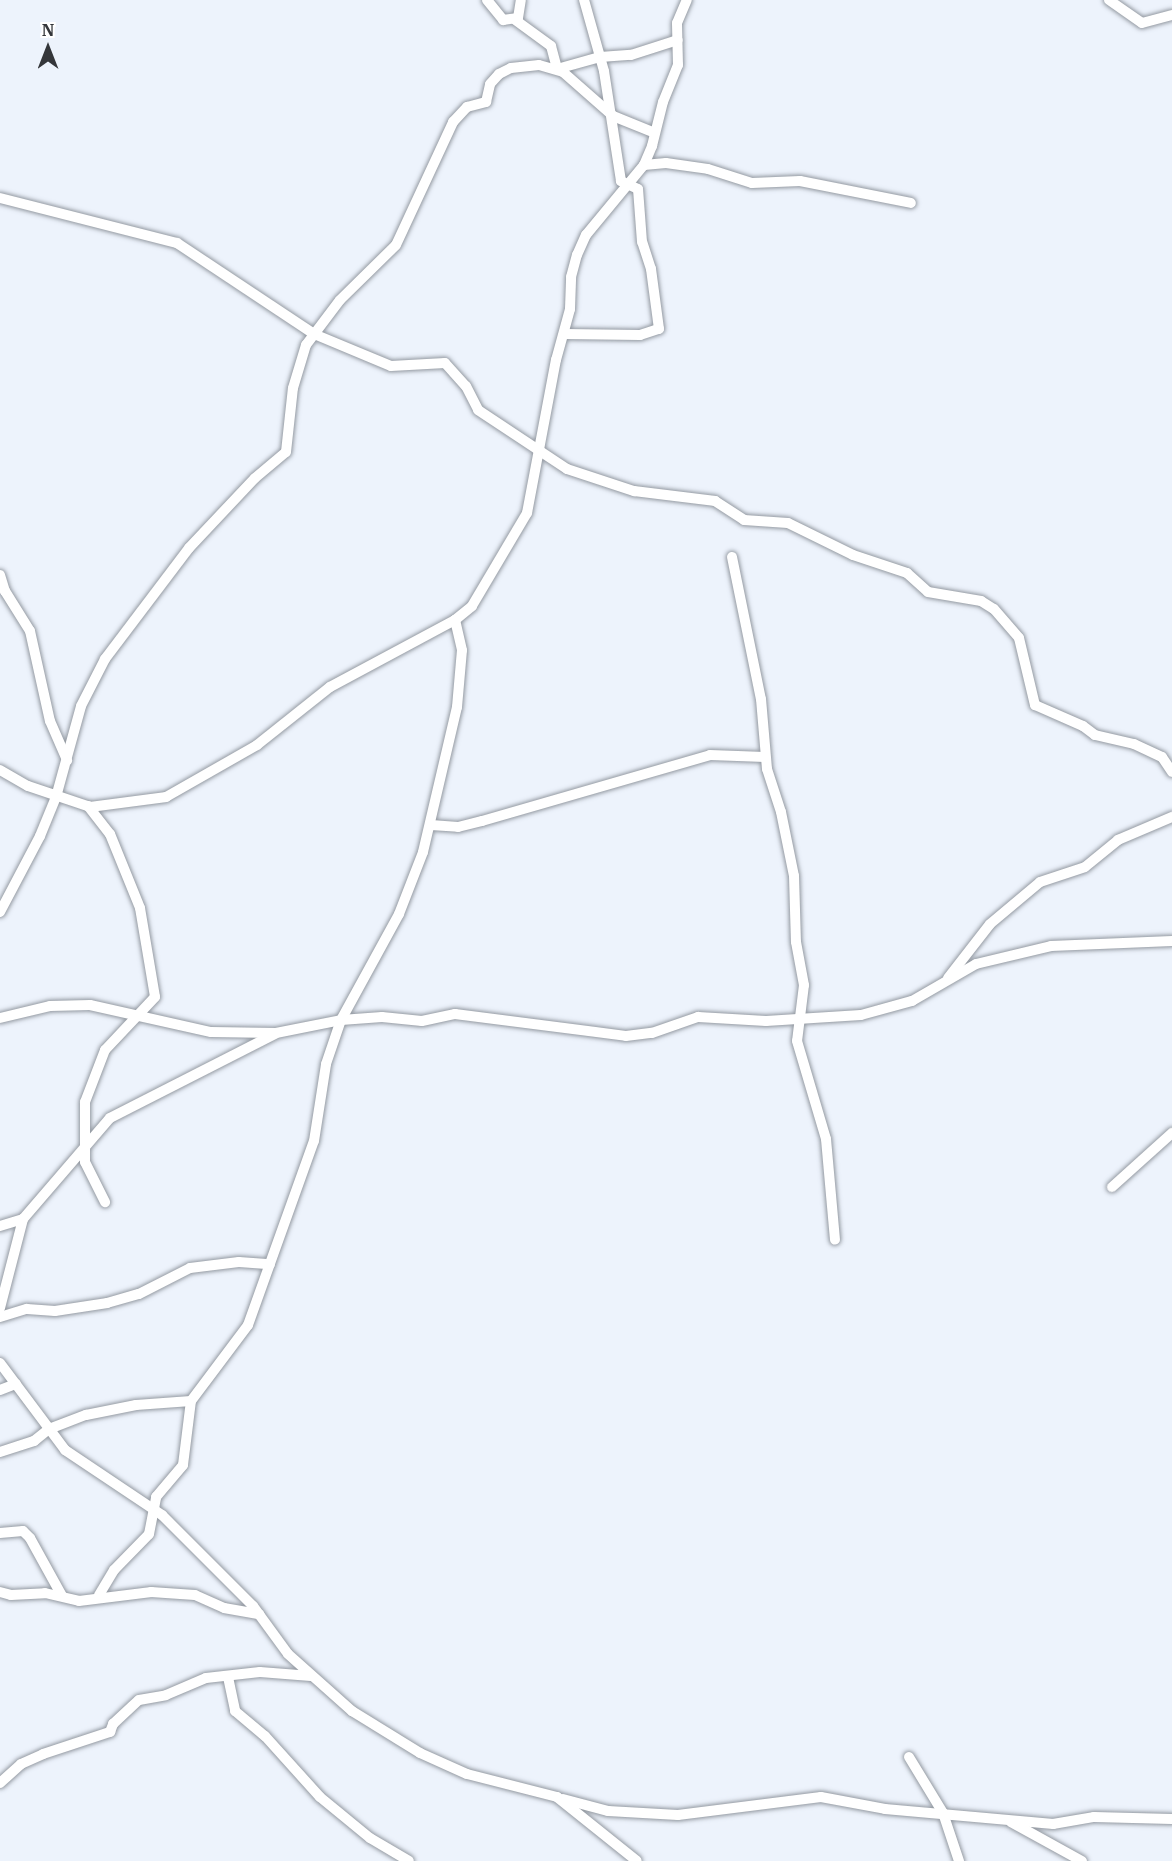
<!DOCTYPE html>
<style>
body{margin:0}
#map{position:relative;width:1172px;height:1861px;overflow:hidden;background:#edf3fc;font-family:"IBM Plex Serif",serif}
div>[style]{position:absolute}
.roads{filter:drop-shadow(0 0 2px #949aa2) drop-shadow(0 0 2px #949aa2)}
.street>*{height:10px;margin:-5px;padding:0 5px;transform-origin:5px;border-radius:5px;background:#fff}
span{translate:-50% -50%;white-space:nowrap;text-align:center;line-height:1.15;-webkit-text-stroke:6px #fff;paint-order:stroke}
.north{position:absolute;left:18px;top:18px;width:60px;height:60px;-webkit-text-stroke:4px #fff;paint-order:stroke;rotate:0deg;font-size:16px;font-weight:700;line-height:24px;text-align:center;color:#34363a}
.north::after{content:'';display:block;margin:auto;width:21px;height:27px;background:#34363a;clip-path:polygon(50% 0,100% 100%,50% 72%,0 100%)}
</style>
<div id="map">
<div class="roads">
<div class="street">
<div style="left:487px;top:0;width:26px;rotate:51deg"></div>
<div style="left:503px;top:20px;width:15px;rotate:-8deg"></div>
<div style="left:518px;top:18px;width:18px;rotate:-81deg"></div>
<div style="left:1109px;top:0;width:40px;rotate:34.9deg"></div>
<div style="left:1142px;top:23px;width:31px;rotate:-15deg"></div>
<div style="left:514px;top:19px;width:46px;rotate:36.1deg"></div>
<div style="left:551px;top:46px;width:24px;rotate:75deg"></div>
<div style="left:557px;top:69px;width:45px;rotate:-15.6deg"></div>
<div style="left:600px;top:57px;width:31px;rotate:-4deg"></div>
<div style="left:631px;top:55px;width:49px;rotate:-17.7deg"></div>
<div style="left:644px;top:165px;width:22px;rotate:-5deg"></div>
<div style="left:666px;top:163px;width:42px;rotate:8.1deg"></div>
<div style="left:708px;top:169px;width:46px;rotate:17.7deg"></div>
<div style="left:752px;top:183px;width:48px;rotate:-2.4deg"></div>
<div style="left:800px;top:181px;width:113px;rotate:11.2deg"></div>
<div style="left:0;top:198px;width:183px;rotate:14.3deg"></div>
<div style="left:177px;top:243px;width:164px;rotate:33.6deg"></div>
<div style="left:314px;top:334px;width:83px;rotate:22.6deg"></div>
<div style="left:391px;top:366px;width:54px;rotate:-3.2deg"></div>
<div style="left:445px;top:363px;width:31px;rotate:48deg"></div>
<div style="left:466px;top:386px;width:27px;rotate:63deg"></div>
<div style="left:478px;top:410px;width:107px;rotate:33.5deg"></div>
<div style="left:567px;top:469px;width:71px;rotate:18.2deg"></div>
<div style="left:634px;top:491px;width:82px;rotate:7deg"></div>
<div style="left:715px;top:501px;width:35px;rotate:33deg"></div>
<div style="left:744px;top:520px;width:44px;rotate:3.9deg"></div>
<div style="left:788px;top:523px;width:72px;rotate:26.2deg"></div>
<div style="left:853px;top:555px;width:57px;rotate:18.4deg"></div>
<div style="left:907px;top:573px;width:28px;rotate:42deg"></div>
<div style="left:928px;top:592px;width:54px;rotate:9.6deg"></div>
<div style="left:981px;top:601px;width:15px;rotate:32deg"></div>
<div style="left:994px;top:609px;width:38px;rotate:49deg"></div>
<div style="left:1019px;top:638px;width:69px;rotate:76.6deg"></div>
<div style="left:1035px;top:705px;width:52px;rotate:23.6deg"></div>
<div style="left:1083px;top:726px;width:15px;rotate:37deg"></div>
<div style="left:1095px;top:735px;width:40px;rotate:13deg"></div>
<div style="left:1134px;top:744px;width:31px;rotate:25deg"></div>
<div style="left:1162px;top:757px;width:18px;rotate:56deg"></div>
<div style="left:565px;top:334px;width:75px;rotate:0.8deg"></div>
<div style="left:640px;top:335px;width:20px;rotate:-18deg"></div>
<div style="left:659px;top:329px;width:61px;rotate:-97.6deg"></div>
<div style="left:651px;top:269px;width:28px;rotate:-108deg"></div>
<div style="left:642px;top:242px;width:53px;rotate:-94.3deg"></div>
<div style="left:638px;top:189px;width:19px;rotate:-155deg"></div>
<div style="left:621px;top:181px;width:111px;rotate:-98.8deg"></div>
<div style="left:604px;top:71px;width:74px;rotate:-105.7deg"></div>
<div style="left:732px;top:557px;width:145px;rotate:78.5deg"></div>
<div style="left:761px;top:699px;width:70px;rotate:85.1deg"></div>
<div style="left:767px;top:769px;width:45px;rotate:72deg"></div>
<div style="left:781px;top:812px;width:65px;rotate:78.5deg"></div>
<div style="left:794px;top:876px;width:66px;rotate:88.3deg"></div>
<div style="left:796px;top:942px;width:44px;rotate:79.5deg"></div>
<div style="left:804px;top:985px;width:56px;rotate:97.1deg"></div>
<div style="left:797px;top:1041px;width:102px;rotate:73.5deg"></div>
<div style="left:826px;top:1139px;width:101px;rotate:84.9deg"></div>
<div style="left:0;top:575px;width:17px;rotate:73deg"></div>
<div style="left:5px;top:591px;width:47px;rotate:58deg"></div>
<div style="left:30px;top:631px;width:92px;rotate:77.5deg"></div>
<div style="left:50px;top:721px;width:43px;rotate:66.4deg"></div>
<div style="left:0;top:770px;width:32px;rotate:30deg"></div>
<div style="left:28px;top:786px;width:65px;rotate:18.7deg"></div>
<div style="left:90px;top:807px;width:77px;rotate:-7.5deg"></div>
<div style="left:166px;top:797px;width:105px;rotate:-29.7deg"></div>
<div style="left:257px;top:745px;width:93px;rotate:-38.5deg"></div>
<div style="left:330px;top:687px;width:142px;rotate:-28.2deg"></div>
<div style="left:455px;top:620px;width:22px;rotate:-39deg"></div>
<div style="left:472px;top:606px;width:108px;rotate:-59.4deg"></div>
<div style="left:527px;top:513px;width:156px;rotate:-79.3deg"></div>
<div style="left:556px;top:360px;width:53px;rotate:-74.6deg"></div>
<div style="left:570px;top:309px;width:32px;rotate:-88deg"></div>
<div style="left:571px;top:277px;width:23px;rotate:-75deg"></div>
<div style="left:577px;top:255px;width:22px;rotate:-66deg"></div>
<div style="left:586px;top:235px;width:91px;rotate:-50.4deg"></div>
<div style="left:644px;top:165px;width:21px;rotate:-67deg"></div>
<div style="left:652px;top:146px;width:45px;rotate:-76deg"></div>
<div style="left:663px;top:102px;width:40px;rotate:-68deg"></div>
<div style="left:678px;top:65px;width:42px;rotate:-91.4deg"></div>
<div style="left:677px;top:23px;width:25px;rotate:-67deg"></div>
<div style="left:88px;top:806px;width:36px;rotate:52deg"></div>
<div style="left:110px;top:834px;width:80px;rotate:67.9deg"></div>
<div style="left:140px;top:908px;width:90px;rotate:80.4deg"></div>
<div style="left:155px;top:997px;width:73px;rotate:133.3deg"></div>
<div style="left:105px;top:1050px;width:56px;rotate:111deg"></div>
<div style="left:85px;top:1102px;width:60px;rotate:90deg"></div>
<div style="left:85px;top:1162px;width:45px;rotate:63.4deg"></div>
<div style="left:431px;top:825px;width:27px;rotate:4deg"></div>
<div style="left:458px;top:827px;width:25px;rotate:-14deg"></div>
<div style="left:482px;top:821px;width:237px;rotate:-16.1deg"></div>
<div style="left:710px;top:755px;width:55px;rotate:2.1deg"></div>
<div style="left:0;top:912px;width:86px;rotate:-62.2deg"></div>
<div style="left:40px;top:836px;width:42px;rotate:-67.7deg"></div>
<div style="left:56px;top:797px;width:94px;rotate:-74.6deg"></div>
<div style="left:81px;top:706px;width:53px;rotate:-62.9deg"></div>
<div style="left:105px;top:659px;width:139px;rotate:-52.9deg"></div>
<div style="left:189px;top:548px;width:96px;rotate:-46.7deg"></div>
<div style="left:255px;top:478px;width:40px;rotate:-40deg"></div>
<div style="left:286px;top:452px;width:64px;rotate:-83.8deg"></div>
<div style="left:293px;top:388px;width:45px;rotate:-73.2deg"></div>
<div style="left:306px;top:345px;width:56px;rotate:-52.9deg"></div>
<div style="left:340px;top:300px;width:78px;rotate:-44.5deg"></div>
<div style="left:396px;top:245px;width:136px;rotate:-65.1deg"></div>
<div style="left:453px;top:122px;width:21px;rotate:-47deg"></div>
<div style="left:467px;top:107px;width:20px;rotate:-15deg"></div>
<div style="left:486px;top:102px;width:18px;rotate:-77deg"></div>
<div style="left:490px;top:84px;width:13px;rotate:-48deg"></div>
<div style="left:499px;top:74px;width:13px;rotate:-27deg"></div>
<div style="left:511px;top:68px;width:28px;rotate:-6deg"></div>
<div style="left:539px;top:65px;width:25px;rotate:16deg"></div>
<div style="left:563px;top:72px;width:67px;rotate:41.3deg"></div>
<div style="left:613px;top:116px;width:45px;rotate:22deg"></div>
<div style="left:948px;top:978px;width:68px;rotate:-52.1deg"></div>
<div style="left:990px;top:924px;width:65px;rotate:-40deg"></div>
<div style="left:1040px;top:882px;width:47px;rotate:-18.4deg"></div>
<div style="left:1085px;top:867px;width:43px;rotate:-39.3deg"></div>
<div style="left:1118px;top:840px;width:59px;rotate:-23.1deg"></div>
<div style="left:0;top:1018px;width:51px;rotate:-13.5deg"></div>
<div style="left:50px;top:1006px;width:40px;rotate:-1.4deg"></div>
<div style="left:90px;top:1005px;width:124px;rotate:12.6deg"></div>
<div style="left:211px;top:1032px;width:65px;rotate:0.9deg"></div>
<div style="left:276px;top:1033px;width:66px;rotate:-11.3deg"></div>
<div style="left:341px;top:1020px;width:41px;rotate:-4.2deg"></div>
<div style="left:382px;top:1017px;width:40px;rotate:5.7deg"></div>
<div style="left:422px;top:1021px;width:34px;rotate:-12deg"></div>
<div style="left:455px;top:1014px;width:172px;rotate:7.3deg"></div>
<div style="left:626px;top:1036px;width:26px;rotate:-7deg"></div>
<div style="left:652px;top:1033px;width:49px;rotate:-19.2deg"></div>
<div style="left:698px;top:1017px;width:68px;rotate:3.4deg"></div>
<div style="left:766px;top:1021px;width:95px;rotate:-3.6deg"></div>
<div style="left:861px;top:1015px;width:53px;rotate:-15.4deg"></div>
<div style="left:912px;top:1001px;width:74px;rotate:-30deg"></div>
<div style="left:976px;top:964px;width:77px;rotate:-13.5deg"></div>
<div style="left:1051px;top:946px;width:121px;rotate:-2.4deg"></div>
<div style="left:1112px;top:1187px;width:81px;rotate:-42deg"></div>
<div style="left:0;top:1226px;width:24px;rotate:-17deg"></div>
<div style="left:0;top:1308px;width:92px;rotate:-75.5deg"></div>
<div style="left:23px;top:1219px;width:133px;rotate:-49.3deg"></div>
<div style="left:110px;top:1118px;width:185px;rotate:-27deg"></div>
<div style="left:0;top:1317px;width:28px;rotate:-17deg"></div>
<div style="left:27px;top:1309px;width:28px;rotate:4deg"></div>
<div style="left:55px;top:1311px;width:53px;rotate:-8.7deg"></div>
<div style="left:107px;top:1303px;width:33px;rotate:-16deg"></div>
<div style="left:139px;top:1294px;width:57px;rotate:-27deg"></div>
<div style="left:190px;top:1268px;width:49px;rotate:-7deg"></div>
<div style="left:239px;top:1262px;width:31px;rotate:4deg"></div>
<div style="left:0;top:1363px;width:109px;rotate:53.2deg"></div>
<div style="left:65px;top:1450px;width:117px;rotate:33.8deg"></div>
<div style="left:162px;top:1515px;width:129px;rotate:45deg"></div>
<div style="left:253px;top:1606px;width:59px;rotate:53.9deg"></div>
<div style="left:288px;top:1654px;width:86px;rotate:41.7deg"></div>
<div style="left:352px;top:1711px;width:80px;rotate:31.7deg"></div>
<div style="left:420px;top:1753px;width:51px;rotate:24.1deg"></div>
<div style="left:467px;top:1774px;width:93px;rotate:14.3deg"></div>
<div style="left:557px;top:1797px;width:102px;rotate:38.7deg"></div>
<div style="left:0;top:1390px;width:17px;rotate:-21deg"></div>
<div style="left:0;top:1452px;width:36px;rotate:-18deg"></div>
<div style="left:34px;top:1441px;width:19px;rotate:-39deg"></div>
<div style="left:49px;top:1429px;width:40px;rotate:-21deg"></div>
<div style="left:86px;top:1415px;width:51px;rotate:-11.3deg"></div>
<div style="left:136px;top:1405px;width:55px;rotate:-4.2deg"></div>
<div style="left:0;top:1533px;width:23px;rotate:-5deg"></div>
<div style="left:23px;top:1531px;width:10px;rotate:45deg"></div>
<div style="left:30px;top:1538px;width:66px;rotate:61.1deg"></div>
<div style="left:0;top:1592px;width:11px;rotate:15deg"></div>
<div style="left:11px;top:1595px;width:34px;rotate:-3deg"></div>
<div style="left:45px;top:1593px;width:35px;rotate:13deg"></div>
<div style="left:79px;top:1601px;width:73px;rotate:-7.1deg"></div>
<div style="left:151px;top:1592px;width:44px;rotate:3.9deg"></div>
<div style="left:195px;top:1595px;width:32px;rotate:24deg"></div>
<div style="left:224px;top:1608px;width:36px;rotate:10deg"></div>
<div style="left:99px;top:1595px;width:29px;rotate:-59deg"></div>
<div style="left:114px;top:1570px;width:50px;rotate:-45.8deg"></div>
<div style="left:149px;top:1534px;width:38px;rotate:-79deg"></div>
<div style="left:156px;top:1497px;width:42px;rotate:-49.8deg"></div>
<div style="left:183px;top:1465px;width:64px;rotate:-82.9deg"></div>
<div style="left:191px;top:1401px;width:95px;rotate:-53.1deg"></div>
<div style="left:248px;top:1325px;width:195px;rotate:-70.3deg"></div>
<div style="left:314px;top:1141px;width:78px;rotate:-81.1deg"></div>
<div style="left:326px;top:1064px;width:46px;rotate:-71.2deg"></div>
<div style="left:341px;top:1020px;width:121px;rotate:-61.3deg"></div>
<div style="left:399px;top:914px;width:66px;rotate:-68.8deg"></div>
<div style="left:423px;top:852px;width:149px;rotate:-76.8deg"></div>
<div style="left:457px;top:707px;width:57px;rotate:-85deg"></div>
<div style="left:462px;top:650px;width:31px;rotate:-103deg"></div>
<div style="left:228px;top:1677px;width:35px;rotate:78deg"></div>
<div style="left:235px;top:1711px;width:39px;rotate:40deg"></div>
<div style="left:265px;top:1736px;width:82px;rotate:48deg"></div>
<div style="left:320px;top:1797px;width:65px;rotate:39.4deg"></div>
<div style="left:370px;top:1838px;width:45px;rotate:30.5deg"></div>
<div style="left:909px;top:1757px;width:66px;rotate:58.7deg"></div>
<div style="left:943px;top:1813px;width:51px;rotate:71.6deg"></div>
<div style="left:0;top:1783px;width:28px;rotate:-42deg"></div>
<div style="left:21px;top:1764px;width:24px;rotate:-24deg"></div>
<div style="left:43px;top:1754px;width:71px;rotate:-18.2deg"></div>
<div style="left:110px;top:1732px;width:9px;rotate:-69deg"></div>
<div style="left:113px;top:1724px;width:35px;rotate:-43deg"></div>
<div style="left:139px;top:1700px;width:27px;rotate:-10deg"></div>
<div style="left:166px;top:1695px;width:43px;rotate:-23deg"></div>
<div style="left:206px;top:1678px;width:54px;rotate:-6.3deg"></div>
<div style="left:260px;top:1672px;width:51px;rotate:4.5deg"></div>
<div style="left:563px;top:1799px;width:47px;rotate:14.9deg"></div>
<div style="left:608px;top:1811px;width:70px;rotate:3.3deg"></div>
<div style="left:678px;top:1815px;width:144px;rotate:-7.2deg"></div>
<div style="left:821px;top:1797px;width:65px;rotate:10.6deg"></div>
<div style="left:885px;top:1809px;width:169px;rotate:5.1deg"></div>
<div style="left:1053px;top:1824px;width:42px;rotate:-9.7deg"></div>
<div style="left:1094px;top:1817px;width:78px;rotate:1.5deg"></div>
<div style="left:1011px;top:1822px;width:81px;rotate:28.8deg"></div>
</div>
</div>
<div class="north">N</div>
</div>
